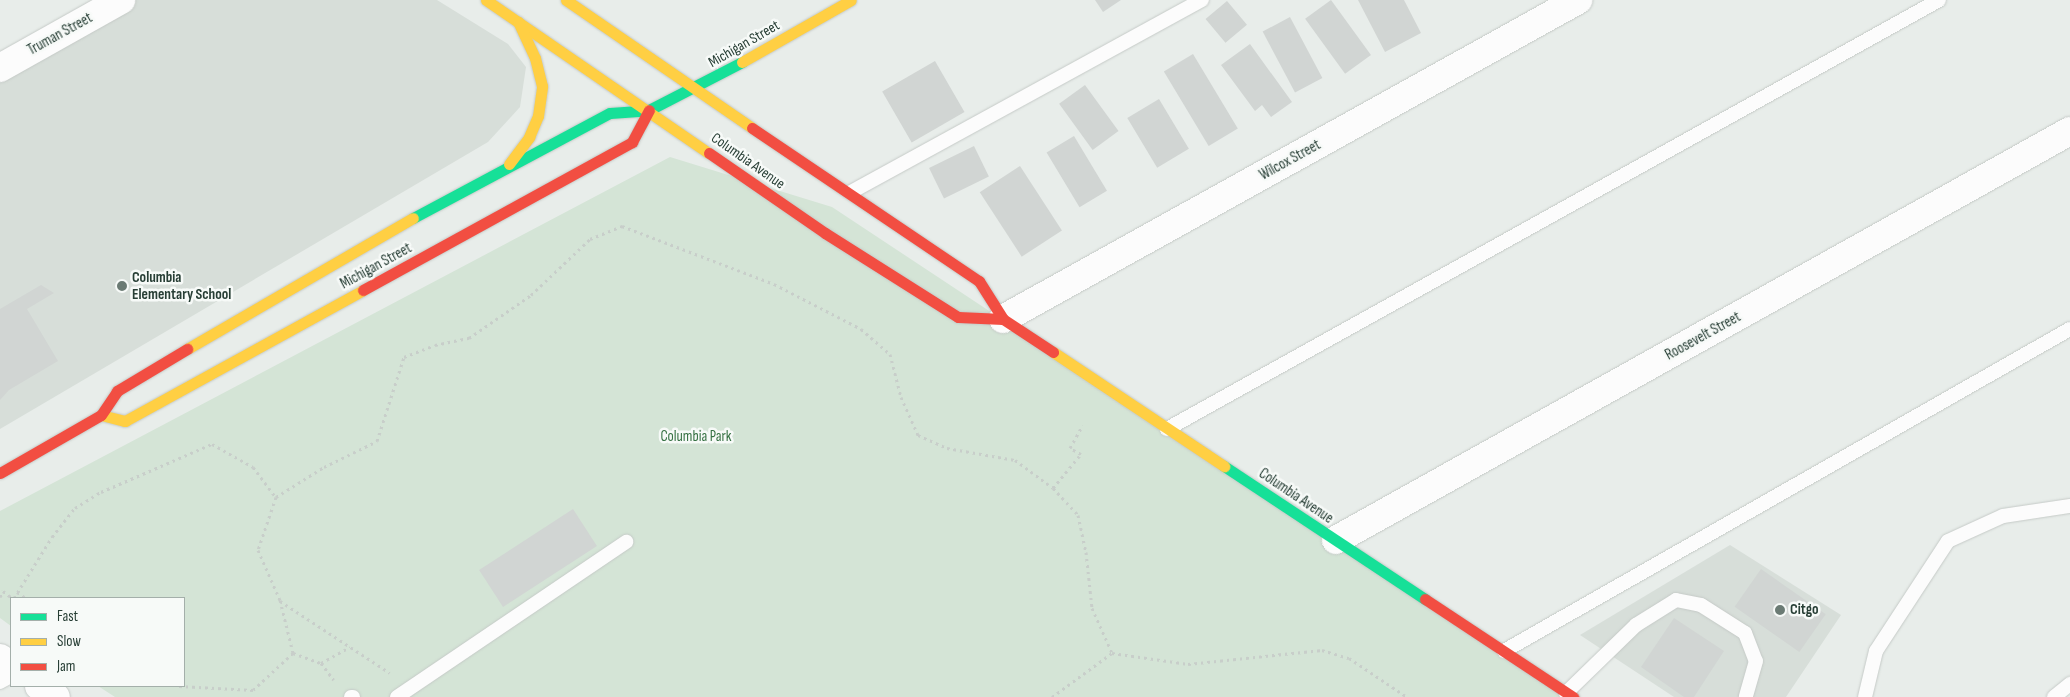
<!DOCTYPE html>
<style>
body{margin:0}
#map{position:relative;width:2070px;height:697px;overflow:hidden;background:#e8edea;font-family:"Sofia Sans Condensed",sans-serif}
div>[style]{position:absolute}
.built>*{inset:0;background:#d7ded9}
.green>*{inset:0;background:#d4e4d6}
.building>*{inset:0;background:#d1d5d3;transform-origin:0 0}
.path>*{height:3px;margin-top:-1.5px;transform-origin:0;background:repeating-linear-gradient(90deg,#c8ceca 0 2.5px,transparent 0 6.5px)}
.roads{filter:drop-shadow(0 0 1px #c5cac7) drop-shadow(0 0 1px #c5cac7)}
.lane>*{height:14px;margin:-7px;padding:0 7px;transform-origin:7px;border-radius:7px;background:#fcfcfc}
.street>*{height:28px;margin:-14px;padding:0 14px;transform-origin:14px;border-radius:14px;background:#fcfcfc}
.fast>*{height:11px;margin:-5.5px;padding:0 5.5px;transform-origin:5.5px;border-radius:5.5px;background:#16e098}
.slow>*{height:11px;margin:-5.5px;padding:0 5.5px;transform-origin:5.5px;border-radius:5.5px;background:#ffcf43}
.jam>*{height:11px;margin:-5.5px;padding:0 5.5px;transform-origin:5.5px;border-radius:5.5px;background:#f24e42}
.dots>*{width:14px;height:14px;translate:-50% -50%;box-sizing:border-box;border:2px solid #f7faf8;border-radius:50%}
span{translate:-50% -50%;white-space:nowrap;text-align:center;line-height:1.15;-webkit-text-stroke:5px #f7faf8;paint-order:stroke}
.street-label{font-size:15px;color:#273e35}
.poi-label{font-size:15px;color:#273e35;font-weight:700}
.left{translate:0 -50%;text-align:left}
.park-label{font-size:15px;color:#367143}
.legend{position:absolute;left:10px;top:597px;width:175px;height:90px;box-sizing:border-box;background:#f7faf8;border:1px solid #a4afaa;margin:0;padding:6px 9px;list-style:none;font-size:15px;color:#273e35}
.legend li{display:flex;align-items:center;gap:10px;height:25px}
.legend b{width:25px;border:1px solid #a4afaa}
</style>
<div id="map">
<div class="built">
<div style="clip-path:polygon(121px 0,437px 0,508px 44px,526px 67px,520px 107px,488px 142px,0 429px,0 71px)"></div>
<div style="clip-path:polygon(1730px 545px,1841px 615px,1786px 697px,1674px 697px,1580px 635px)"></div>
</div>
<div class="green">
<div style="clip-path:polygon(670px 157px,832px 207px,1573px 697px,115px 697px,98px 686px,184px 686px,184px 598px,11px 598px,11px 626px,0 618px,0 511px)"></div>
</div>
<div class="building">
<div style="clip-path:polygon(1095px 0,1121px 0,1103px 12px)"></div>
<div style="left:1331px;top:0;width:68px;height:32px;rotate:54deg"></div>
<div style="clip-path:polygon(1358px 0,1404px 0,1421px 33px,1385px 52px)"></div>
<div style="left:1227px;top:1px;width:31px;height:28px;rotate:50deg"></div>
<div style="left:1290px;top:17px;width:69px;height:31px;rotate:62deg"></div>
<div style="clip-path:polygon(1250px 44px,1292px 102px,1271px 117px,1262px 105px,1255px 111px,1221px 65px)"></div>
<div style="left:1193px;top:54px;width:87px;height:34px;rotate:59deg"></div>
<div style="left:935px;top:61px;width:59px;height:61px;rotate:60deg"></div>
<div style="left:1085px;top:85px;width:57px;height:32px;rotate:54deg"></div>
<div style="left:1159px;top:99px;width:58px;height:37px;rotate:59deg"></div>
<div style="left:1074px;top:136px;width:64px;height:32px;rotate:59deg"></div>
<div style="left:974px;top:146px;width:34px;height:50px;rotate:64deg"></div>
<div style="left:1020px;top:166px;width:77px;height:48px;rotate:57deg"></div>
<div style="clip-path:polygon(41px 285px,54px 293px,27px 309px,58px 361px,9px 390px,0 400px,0 309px)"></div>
<div style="left:573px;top:509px;width:44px;height:112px;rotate:57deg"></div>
<div style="left:1761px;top:569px;width:79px;height:46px;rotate:35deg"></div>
<div style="clip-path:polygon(1674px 618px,1724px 651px,1694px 697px,1684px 697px,1641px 667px)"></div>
</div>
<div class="path">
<div style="left:1053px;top:488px;width:44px;rotate:-50.5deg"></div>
<div style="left:1081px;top:454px;width:13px;rotate:-151deg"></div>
<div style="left:1070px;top:448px;width:26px;rotate:-61deg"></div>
<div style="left:276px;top:497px;width:57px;rotate:-32deg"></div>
<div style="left:324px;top:467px;width:59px;rotate:-26.1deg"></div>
<div style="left:377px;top:441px;width:88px;rotate:-72.2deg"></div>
<div style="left:404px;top:357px;width:33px;rotate:-21deg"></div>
<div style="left:435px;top:345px;width:35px;rotate:-12deg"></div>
<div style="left:469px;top:338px;width:75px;rotate:-34.7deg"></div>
<div style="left:531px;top:295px;width:81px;rotate:-43.5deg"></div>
<div style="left:590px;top:239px;width:35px;rotate:-22deg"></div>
<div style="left:622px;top:226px;width:163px;rotate:20.9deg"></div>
<div style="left:774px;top:284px;width:98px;rotate:27.3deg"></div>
<div style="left:861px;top:329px;width:38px;rotate:41deg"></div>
<div style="left:890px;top:354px;width:44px;rotate:75.7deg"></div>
<div style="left:901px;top:397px;width:42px;rotate:65.9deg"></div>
<div style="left:918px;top:435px;width:32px;rotate:24deg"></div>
<div style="left:947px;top:448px;width:69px;rotate:10deg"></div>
<div style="left:1015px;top:460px;width:47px;rotate:36.4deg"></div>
<div style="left:1053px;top:488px;width:37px;rotate:47deg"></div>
<div style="left:1078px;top:515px;width:38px;rotate:78deg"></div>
<div style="left:1086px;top:552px;width:56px;rotate:83.9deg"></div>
<div style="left:1092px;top:608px;width:49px;rotate:66deg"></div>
<div style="left:1112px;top:653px;width:77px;rotate:8.2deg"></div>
<div style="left:1188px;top:664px;width:135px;rotate:-6deg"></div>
<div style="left:1322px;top:650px;width:28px;rotate:17deg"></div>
<div style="left:1349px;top:658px;width:70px;rotate:33.9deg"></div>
<div style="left:17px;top:592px;width:11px;rotate:34deg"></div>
<div style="left:0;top:597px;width:7px;rotate:-63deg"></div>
<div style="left:3px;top:591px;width:11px;rotate:38deg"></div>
<div style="left:14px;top:598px;width:72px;rotate:-58.1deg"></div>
<div style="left:52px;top:537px;width:37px;rotate:-52deg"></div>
<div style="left:75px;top:508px;width:31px;rotate:-32deg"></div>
<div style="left:101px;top:492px;width:121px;rotate:-23.4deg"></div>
<div style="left:212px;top:444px;width:47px;rotate:29.3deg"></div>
<div style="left:253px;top:467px;width:38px;rotate:53deg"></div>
<div style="left:276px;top:497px;width:56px;rotate:108.8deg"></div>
<div style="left:258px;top:550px;width:55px;rotate:66.3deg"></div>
<div style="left:280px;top:600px;width:55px;rotate:76.2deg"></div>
<div style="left:293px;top:653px;width:54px;rotate:137.2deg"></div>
<div style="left:253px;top:690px;width:74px;rotate:-176.9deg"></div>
<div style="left:280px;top:601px;width:131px;rotate:33.2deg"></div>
<div style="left:293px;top:653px;width:30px;rotate:20deg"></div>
<div style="left:321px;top:663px;width:33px;rotate:-29deg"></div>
<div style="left:321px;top:663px;width:21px;rotate:53deg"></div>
<div style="left:1052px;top:697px;width:74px;rotate:-36.3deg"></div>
</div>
<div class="roads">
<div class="lane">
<div style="left:851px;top:192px;width:400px;rotate:-28.7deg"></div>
<div style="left:1167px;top:429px;width:883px;rotate:-29.06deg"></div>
<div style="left:1504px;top:651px;width:651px;rotate:-29.64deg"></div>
<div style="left:0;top:682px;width:13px;rotate:-29deg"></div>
<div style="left:1566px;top:693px;width:98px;rotate:-44.2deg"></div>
<div style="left:1636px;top:625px;width:47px;rotate:-32deg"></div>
<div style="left:1676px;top:600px;width:25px;rotate:11deg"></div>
<div style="left:1701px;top:605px;width:52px;rotate:32.5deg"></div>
<div style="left:1745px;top:633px;width:30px;rotate:69deg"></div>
<div style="left:1756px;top:661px;width:37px;rotate:106deg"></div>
<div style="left:351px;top:697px;width:2px"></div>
<div style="left:397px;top:697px;width:277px;rotate:-34.1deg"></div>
<div style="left:1865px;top:697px;width:47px;rotate:-76.6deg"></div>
<div style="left:1876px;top:651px;width:131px;rotate:-56.8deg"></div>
<div style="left:1948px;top:541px;width:60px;rotate:-24.4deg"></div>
<div style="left:2003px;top:516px;width:68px;rotate:-8.5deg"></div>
<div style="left:2054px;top:697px;width:21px;rotate:-39deg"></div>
</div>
<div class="street">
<div style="left:0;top:68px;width:139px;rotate:-29.3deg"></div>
<div style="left:1003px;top:319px;width:658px;rotate:-29.02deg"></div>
<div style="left:1336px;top:540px;width:840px;rotate:-29.13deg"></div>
<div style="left:0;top:658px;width:14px;rotate:39deg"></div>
<div style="left:39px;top:686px;width:20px;rotate:33deg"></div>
</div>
<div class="fast">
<div style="left:413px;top:218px;width:223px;rotate:-28.1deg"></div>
<div style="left:610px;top:113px;width:39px;rotate:-4deg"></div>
<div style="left:649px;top:110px;width:105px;rotate:-27.3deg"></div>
<div style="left:1224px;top:466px;width:241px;rotate:33.5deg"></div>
</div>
<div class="slow">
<div style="left:486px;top:0;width:270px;rotate:34.5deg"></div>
<div style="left:566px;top:0;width:226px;rotate:34.5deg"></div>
<div style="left:742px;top:62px;width:125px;rotate:-29.6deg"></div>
<div style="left:509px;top:164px;width:34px;rotate:-53deg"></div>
<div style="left:529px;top:137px;width:23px;rotate:-67deg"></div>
<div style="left:538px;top:116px;width:30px;rotate:-82deg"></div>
<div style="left:542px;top:86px;width:29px;rotate:-104deg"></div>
<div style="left:535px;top:58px;width:40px;rotate:-115deg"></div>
<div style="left:187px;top:349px;width:261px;rotate:-30.1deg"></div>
<div style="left:1053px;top:352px;width:206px;rotate:33.7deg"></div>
<div style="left:101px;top:415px;width:25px;rotate:14deg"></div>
<div style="left:125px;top:421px;width:272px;rotate:-28.8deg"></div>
</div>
<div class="jam">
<div style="left:752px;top:128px;width:274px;rotate:34deg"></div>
<div style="left:979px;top:281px;width:45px;rotate:57.7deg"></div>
<div style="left:1003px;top:319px;width:60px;rotate:33.4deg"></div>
<div style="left:709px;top:153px;width:141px;rotate:34.6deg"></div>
<div style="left:825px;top:233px;width:157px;rotate:32.3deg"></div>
<div style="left:958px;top:317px;width:45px;rotate:2.5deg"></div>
<div style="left:363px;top:290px;width:307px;rotate:-28.8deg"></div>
<div style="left:632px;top:142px;width:36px;rotate:-62deg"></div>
<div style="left:0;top:473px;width:116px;rotate:-29.9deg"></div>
<div style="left:101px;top:415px;width:29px;rotate:-56deg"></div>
<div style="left:117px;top:391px;width:82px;rotate:-31deg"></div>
<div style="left:1425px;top:599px;width:178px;rotate:33.5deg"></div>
</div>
</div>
<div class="dots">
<div style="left:122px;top:286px;background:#6b7b74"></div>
<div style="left:1780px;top:610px;background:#6b7b74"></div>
</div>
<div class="street-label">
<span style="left:60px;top:34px;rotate:-29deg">Truman Street</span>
<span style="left:744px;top:44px;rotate:-30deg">Michigan Street</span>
<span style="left:1290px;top:160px;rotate:-29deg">Wilcox Street</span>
<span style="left:748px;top:161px;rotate:35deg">Columbia Avenue</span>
<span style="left:376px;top:266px;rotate:-29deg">Michigan Street</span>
<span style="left:1703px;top:336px;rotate:-29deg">Roosevelt Street</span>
<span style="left:1296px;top:496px;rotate:34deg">Columbia Avenue</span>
</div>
<div class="poi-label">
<span class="left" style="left:132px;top:286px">Columbia<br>Elementary School</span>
<span class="left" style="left:1790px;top:610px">Citgo</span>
</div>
<div class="park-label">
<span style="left:696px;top:437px">Columbia Park</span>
</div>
<ul class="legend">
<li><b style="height:6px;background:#16e098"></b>Fast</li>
<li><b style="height:6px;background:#ffcf43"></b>Slow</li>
<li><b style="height:6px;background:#f24e42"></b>Jam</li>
</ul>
</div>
